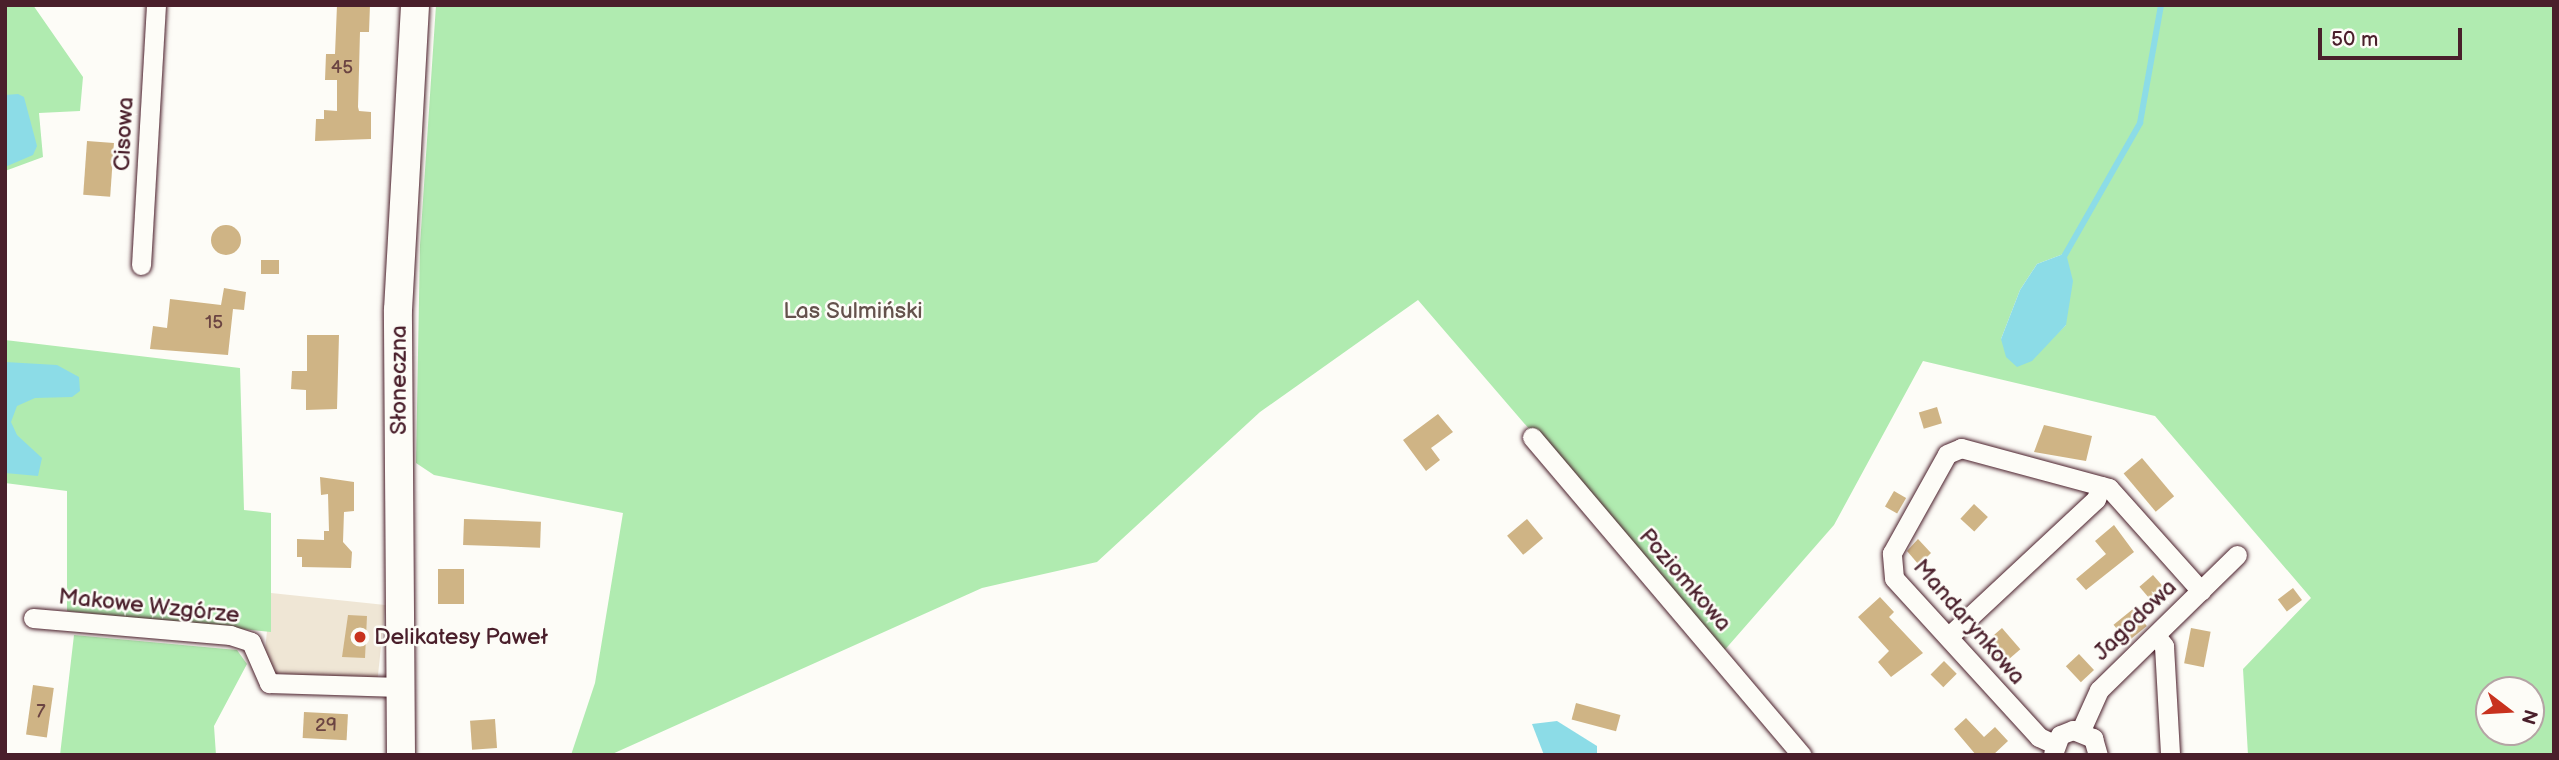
<!DOCTYPE html>
<meta charset="utf-8">
<style>
body{margin:0}
#map{position:relative;width:2559px;height:760px;overflow:hidden;background:#fdfcf7;font-family:"Balsamiq Sans",sans-serif}
div>[style]{position:absolute}
.built>*{inset:0;background:#efe6d5;transform-origin:0 0}
.green>*{inset:0;background:#b0ebb0}
.water>*{inset:0;background:#8cdce7}
.stream>*{height:6px;margin:-3px;padding:0 3px;transform-origin:3px;border-radius:3px;background:#8cdce7}
.building>*{inset:0;background:#cfb485;transform-origin:0 0}
.round{border-radius:50%}
.roads{filter:drop-shadow(0 0 2px #4a1f2b) drop-shadow(0 0 2px #4a1f2b)}
.street>*{height:19px;margin:-9.5px;padding:0 9.5px;transform-origin:9.5px;border-radius:9.5px;background:#fdfcf7}
.secondary>*{height:28px;margin:-14px;padding:0 14px;transform-origin:14px;border-radius:14px;background:#fdfcf7}
.dots>*{width:19px;height:19px;translate:-50% -50%;box-sizing:border-box;border:4px solid #fdfcf7;border-radius:50%}
span{translate:-50% -50%;white-space:nowrap;text-align:center;line-height:1.15;-webkit-text-stroke:5px #fdfcf7;paint-order:stroke}
.number-label{font-size:19px;color:#6b4442}
.number-label span{-webkit-text-stroke-width:0}
.street-label{font-size:23px;color:#4a1f2b}
.park-label{font-size:23px;color:#64524c}
.poi-label{font-size:23px;color:#4a1f2b}
.left{translate:0 -50%;text-align:left}
.frame{position:absolute;inset:0;border:7px solid #4a1f2b;pointer-events:none}
.north{position:absolute;left:2475px;top:676px;width:70px;height:70px;box-sizing:border-box;background:#fdfcf7;border:2px solid #b5a4a5;border-radius:50%;rotate:107deg;font-size:19px;font-weight:700;line-height:28px;text-align:center;color:#4a1f2b}
.north::after{content:'';display:block;margin:auto;width:24px;height:32px;background:#c8321e;clip-path:polygon(50% 0,100% 100%,50% 72%,0 100%)}
.scale{position:absolute;left:2318px;top:28px;width:144px;height:32px;box-sizing:border-box;border:4px solid #4a1f2b;border-top:0;padding-left:9px;font-size:21px;line-height:24px;white-space:nowrap;color:#4a1f2b;-webkit-text-stroke:5px #fdfcf7;paint-order:stroke}
</style>
<div id="map">
<div class="built">
<div style="left:271px;top:593px;width:115px;height:79px;rotate:6deg"></div>
</div>
<div class="green">
<div style="clip-path:polygon(5px 5px,33px 5px,83px 77px,80px 111px,39px 113px,43px 157px,5px 171px)"></div>
<div style="clip-path:polygon(evenodd,436px 5px,2554px 5px,2554px 755px,2248px 755px,2243px 669px,2311px 598px,2155px 416px,1923px 361px,1834px 525px,1722px 653px,1418px 300px,1260px 412px,1097px 562px,982px 588px,610px 755px,571px 755px,595px 683px,623px 513px,434px 475px,416px 463px,420px 245px,436px 5px,2066px 253px,2066px 325px,2049px 341px,2001px 339px,2020px 290px,2037px 264px,2066px 253px,436px 5px,2489px 690px,2531px 690px,2531px 732px,2489px 732px,2489px 690px)"></div>
<div style="clip-path:polygon(5px 340px,240px 368px,244px 510px,271px 513px,271px 632px,67px 611px,67px 491px,5px 483px)"></div>
<div style="clip-path:polygon(74px 635px,237px 650px,247px 664px,214px 726px,216px 755px,60px 755px)"></div>
</div>
<div class="water">
<div style="clip-path:polygon(18px 94px,24px 97px,37px 146px,33px 155px,5px 167px,5px 95px)"></div>
<div style="clip-path:polygon(2066px 253px,2073px 281px,2066px 325px,2032px 361px,2017px 367px,2006px 357px,2001px 339px,2020px 290px,2037px 264px)"></div>
<div style="clip-path:polygon(5px 362px,57px 365px,79px 377px,80px 391px,72px 397px,35px 398px,17px 406px,11px 422px,17px 435px,42px 458px,38px 476px,5px 473px)"></div>
<div style="clip-path:polygon(1557px 721px,1597px 746px,1597px 755px,1544px 755px,1532px 724px)"></div>
</div>
<div class="stream">
<div style="left:2062px;top:260px;width:158px;rotate:-60.3deg"></div>
<div style="left:2140px;top:123px;width:120px;rotate:-79.9deg"></div>
</div>
<div class="building">
<div style="clip-path:polygon(337px 5px,370px 5px,369px 32px,360px 32px,358px 107px,359px 111px,371px 112px,371px 139px,315px 141px,316px 119px,324px 119px,324px 110px,337px 111px,337px 80px,325px 80px,326px 54px,335px 54px)"></div>
<div style="left:87px;top:141px;width:27px;height:54px;rotate:4deg"></div>
<div class="round" style="left:211px;top:225px;width:30px;height:30px"></div>
<div style="left:261px;top:260px;width:18px;height:14px"></div>
<div style="clip-path:polygon(224px 288px,246px 292px,244px 310px,233px 309px,228px 355px,150px 349px,153px 326px,167px 328px,170px 299px,221px 305px)"></div>
<div style="clip-path:polygon(307px 335px,339px 335px,337px 409px,306px 410px,306px 390px,291px 389px,292px 371px,307px 371px)"></div>
<div style="left:1937px;top:407px;width:17px;height:19px;rotate:73deg"></div>
<div style="clip-path:polygon(1438px 414px,1453px 432px,1431px 448px,1440px 460px,1426px 471px,1403px 440px)"></div>
<div style="clip-path:polygon(2044px 425px,2092px 436px,2086px 461px,2034px 452px)"></div>
<div style="left:2142px;top:458px;width:50px;height:24px;rotate:50deg"></div>
<div style="clip-path:polygon(320px 477px,354px 482px,354px 511px,344px 512px,343px 542px,352px 552px,351px 568px,302px 567px,302px 557px,297px 557px,297px 539px,324px 540px,324px 531px,329px 531px,328px 494px,321px 495px)"></div>
<div style="left:1894px;top:491px;width:14px;height:18px;rotate:30deg"></div>
<div style="left:1974px;top:504px;width:19px;height:20px;rotate:43deg"></div>
<div style="left:464px;top:519px;width:77px;height:26px;rotate:2deg"></div>
<div style="left:1527px;top:519px;width:25px;height:26px;rotate:50deg"></div>
<div style="clip-path:polygon(2114px 525px,2134px 552px,2086px 590px,2076px 579px,2106px 554px,2095px 541px)"></div>
<div style="clip-path:polygon(1918px 539px,1931px 553px,1919px 565px,1907px 551px)"></div>
<div style="left:464px;top:569px;width:35px;height:26px;rotate:90deg"></div>
<div style="left:2153px;top:575px;width:18px;height:18px;rotate:49deg"></div>
<div style="left:2293px;top:588px;width:15px;height:19px;rotate:53deg"></div>
<div style="clip-path:polygon(1880px 597px,1894px 612px,1889px 617px,1923px 653px,1891px 677px,1878px 662px,1889px 651px,1858px 617px)"></div>
<div style="left:2133px;top:609px;width:22px;height:25px;rotate:51deg"></div>
<div style="clip-path:polygon(348px 615px,367px 616px,365px 658px,342px 657px)"></div>
<div style="left:2002px;top:628px;width:28px;height:25px;rotate:49deg"></div>
<div style="left:2191px;top:628px;width:20px;height:36px;rotate:11deg"></div>
<div style="left:2079px;top:654px;width:22px;height:18px;rotate:47deg"></div>
<div style="left:1944px;top:661px;width:18px;height:19px;rotate:45deg"></div>
<div style="left:33px;top:685px;width:21px;height:50px;rotate:8deg"></div>
<div style="left:1576px;top:703px;width:46px;height:17px;rotate:15deg"></div>
<div style="left:304px;top:712px;width:44px;height:26px;rotate:3deg"></div>
<div style="clip-path:polygon(1966px 718px,1984px 737px,1995px 727px,2008px 741px,1993px 755px,1976px 755px,1954px 729px)"></div>
<div style="left:495px;top:719px;width:29px;height:25px;rotate:86deg"></div>
</div>
<div class="roads">
<div class="street">
<div style="left:141px;top:265px;width:260px;rotate:-86.7deg"></div>
<div style="left:1532px;top:437px;width:417px;rotate:49.7deg"></div>
<div style="left:33px;top:618px;width:198px;rotate:4.9deg"></div>
<div style="left:230px;top:635px;width:22px;rotate:18deg"></div>
<div style="left:251px;top:642px;width:45px;rotate:66.3deg"></div>
<div style="left:269px;top:683px;width:131px;rotate:1.7deg"></div>
<div style="left:2156px;top:636px;width:13px;rotate:51deg"></div>
<div style="left:2164px;top:646px;width:109px;rotate:86.8deg"></div>
<div style="left:1948px;top:637px;width:202px;rotate:-43deg"></div>
<div style="left:2096px;top:499px;width:14px;rotate:-69deg"></div>
<div style="left:2081px;top:730px;width:44px;rotate:-65.8deg"></div>
<div style="left:2099px;top:690px;width:193px;rotate:-44.4deg"></div>
<div style="left:2054px;top:744px;width:17px;rotate:-155deg"></div>
<div style="left:2039px;top:737px;width:215px;rotate:-132.4deg"></div>
<div style="left:1894px;top:578px;width:25px;rotate:-95deg"></div>
<div style="left:1892px;top:553px;width:113px;rotate:-60.9deg"></div>
<div style="left:1947px;top:454px;width:15px;rotate:-23deg"></div>
<div style="left:1961px;top:448px;width:153px;rotate:15.1deg"></div>
<div style="left:2109px;top:488px;width:138px;rotate:48.2deg"></div>
<div style="left:2053px;top:754px;width:20px;rotate:-70deg"></div>
<div style="left:2060px;top:735px;width:14px;rotate:-21deg"></div>
<div style="left:2073px;top:730px;width:22px;rotate:22deg"></div>
<div style="left:2093px;top:738px;width:18px;rotate:74deg"></div>
</div>
<div class="secondary">
<div style="left:401px;top:755px;width:445px;rotate:-90.4deg"></div>
<div style="left:398px;top:310px;width:305px;rotate:-86.8deg"></div>
</div>
</div>
<div class="dots">
<div style="left:360px;top:637px;background:#c8321e"></div>
</div>
<div class="number-label">
<span style="left:342px;top:68px">45</span>
<span style="left:214px;top:323px">15</span>
<span style="left:41px;top:712px">7</span>
<span style="left:326px;top:726px">29</span>
</div>
<div class="street-label">
<span style="left:124px;top:134px;rotate:-87deg">Cisowa</span>
<span style="left:399px;top:380px;rotate:-90deg">Słoneczna</span>
<span style="left:1685px;top:580px;rotate:49deg">Poziomkowa</span>
<span style="left:149px;top:606px;rotate:6deg">Makowe Wzgórze</span>
<span style="left:2135px;top:620px;rotate:-44deg">Jagodowa</span>
<span style="left:1969px;top:622px;rotate:49deg">Mandarynkowa</span>
</div>
<div class="park-label">
<span style="left:853px;top:311px">Las Sulmiński</span>
</div>
<div class="poi-label">
<span class="left" style="left:374px;top:637px">Delikatesy Paweł</span>
</div>
<div class="frame"></div>
<div class="north">N</div>
<div class="scale">50 m</div>
</div>
